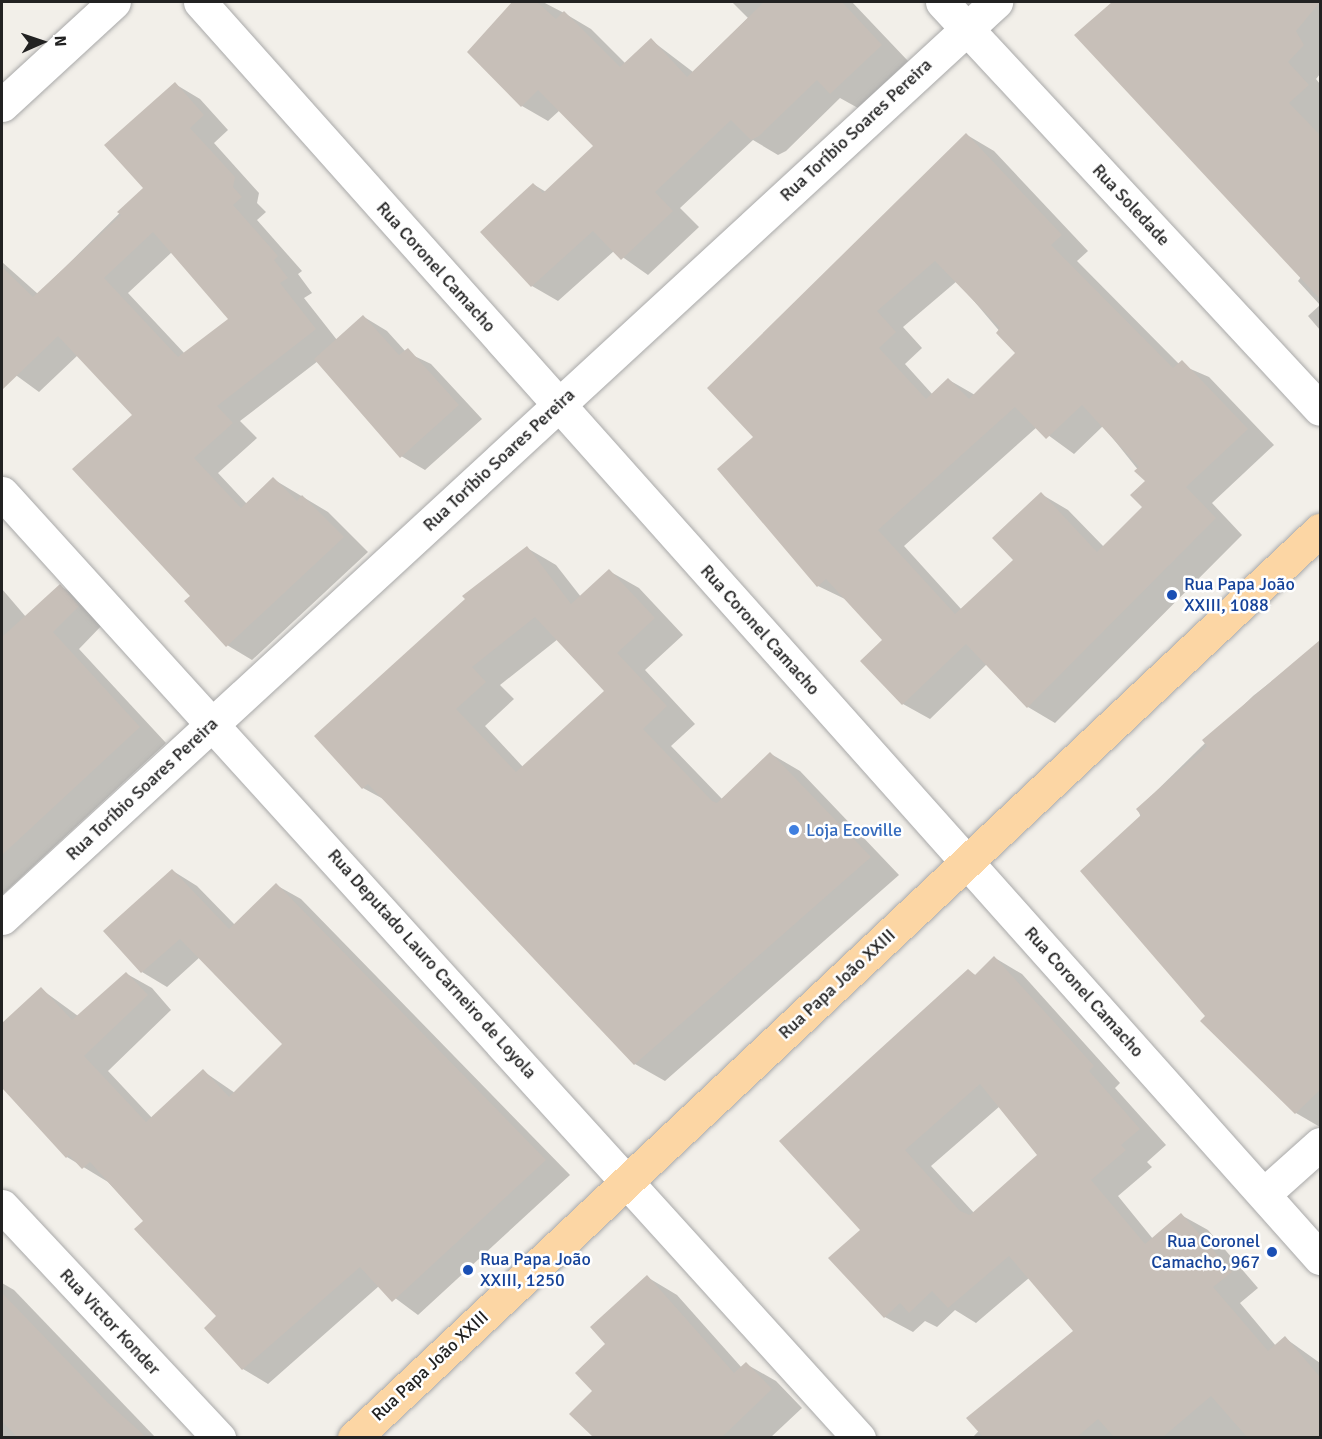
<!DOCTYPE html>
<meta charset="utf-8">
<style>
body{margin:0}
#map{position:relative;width:1322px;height:1439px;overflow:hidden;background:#f2efe9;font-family:Signika,sans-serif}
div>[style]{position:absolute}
.shadow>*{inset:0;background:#0003}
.building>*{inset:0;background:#c7bfb8}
.roads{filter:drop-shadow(0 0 2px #a9a9a9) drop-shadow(0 0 2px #a9a9a9)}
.minor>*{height:33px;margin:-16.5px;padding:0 16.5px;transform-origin:16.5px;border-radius:16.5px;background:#fff}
.major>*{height:33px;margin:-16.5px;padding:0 16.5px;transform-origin:16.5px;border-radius:16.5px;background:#fcd6a4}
.dots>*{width:16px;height:16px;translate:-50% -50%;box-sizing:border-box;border:3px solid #fff;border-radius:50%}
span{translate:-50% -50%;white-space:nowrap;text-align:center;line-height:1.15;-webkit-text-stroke:5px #fff;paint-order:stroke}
.street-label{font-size:18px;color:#222}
.transit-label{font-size:18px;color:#164399}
.left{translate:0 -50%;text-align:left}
.right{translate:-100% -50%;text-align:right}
.shop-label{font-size:18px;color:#366cbe}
.frame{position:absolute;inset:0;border:3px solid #222;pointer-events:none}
.north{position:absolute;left:12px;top:12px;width:60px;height:60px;-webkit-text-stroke:4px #fff;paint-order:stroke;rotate:87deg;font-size:16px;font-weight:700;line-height:24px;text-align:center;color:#222}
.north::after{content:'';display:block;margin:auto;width:21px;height:27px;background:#222;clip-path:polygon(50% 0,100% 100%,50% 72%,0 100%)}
</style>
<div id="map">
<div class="shadow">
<div style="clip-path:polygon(515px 2px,543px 2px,564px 13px,591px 29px,626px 64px,651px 40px,693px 72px,748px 18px,732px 2px,852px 2px,908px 61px,858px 108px,840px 98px,786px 151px,778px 155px,753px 140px,680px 208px,699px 227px,648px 275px,614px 251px,558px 301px,532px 286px,533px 184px,546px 192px,595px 146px,560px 110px,548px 121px,522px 106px,469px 52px)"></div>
<div style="clip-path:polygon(1114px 2px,1320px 2px,1320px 74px,1316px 79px,1320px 84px,1320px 305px,1298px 281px,1301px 277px,1076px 35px)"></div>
<div style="clip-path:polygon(evenodd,175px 84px,200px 99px,228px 130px,214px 143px,259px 193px,257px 203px,266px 212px,257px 220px,302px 271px,298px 274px,312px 293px,304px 298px,337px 340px,364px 317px,387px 331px,406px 352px,431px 364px,482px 419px,425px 470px,401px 456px,318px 361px,240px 421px,257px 438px,218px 473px,247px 504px,273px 479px,328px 512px,368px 552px,252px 660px,227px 645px,192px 596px,134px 415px,78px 355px,39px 392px,2px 365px,2px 262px,38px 294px,145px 188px,175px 84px,172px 252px,230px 319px,185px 354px,128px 293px,172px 252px)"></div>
<div style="clip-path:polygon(evenodd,967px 135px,994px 151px,1088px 251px,1077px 261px,1179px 364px,1209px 377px,1274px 445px,1212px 503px,1242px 535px,1055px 723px,1028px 707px,987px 664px,930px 719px,903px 704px,884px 640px,847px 600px,818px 586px,755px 437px,967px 135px,957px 281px,1018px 353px,975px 395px,949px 380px,933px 395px,905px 364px,922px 348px,903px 327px,957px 281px,967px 135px,1103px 426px,1147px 481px,1144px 507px,1104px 547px,1068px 510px,1041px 494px,1015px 560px,962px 610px,904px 546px,1037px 427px,1074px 454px,1103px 426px)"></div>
<div style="clip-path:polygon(1320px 305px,1320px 330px,1308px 316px)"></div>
<div style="clip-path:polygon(evenodd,527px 548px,556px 565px,581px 597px,609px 571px,639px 588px,683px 635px,645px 670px,695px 724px,671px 746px,723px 800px,771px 754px,800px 771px,899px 875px,665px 1081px,635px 1064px,416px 832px,387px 801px,363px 788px,316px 736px,527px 548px,558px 639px,606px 691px,523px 767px,485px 726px,514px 699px,500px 685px,558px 639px)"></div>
<div style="clip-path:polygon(60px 586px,87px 602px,105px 622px,79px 649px,166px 743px,2px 895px,2px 589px,26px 617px)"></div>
<div style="clip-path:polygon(1309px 652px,1320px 655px,1320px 1127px,1296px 1113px,1207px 1016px,1138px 809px,1253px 696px)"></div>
<div style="clip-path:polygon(173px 871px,197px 886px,235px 925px,276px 885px,301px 899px,570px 1175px,418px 1315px,379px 1286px,268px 1384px,243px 1369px,206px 1328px,219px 1316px,145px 1221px,108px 1182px,67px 1157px,2px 1087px,2px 1025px,41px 989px,78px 1016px,127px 974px,152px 988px,171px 1010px,108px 1071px,152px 1118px,203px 1071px,235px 1093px,285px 1044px,200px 957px,167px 987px,142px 972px)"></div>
<div style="clip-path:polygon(evenodd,995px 958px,1022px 974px,1120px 1083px,1115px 1088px,1166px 1145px,1147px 1162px,1152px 1167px,1118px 1196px,1153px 1239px,1181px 1215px,1208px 1230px,1258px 1288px,1240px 1303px,1276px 1346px,1285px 1338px,1320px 1363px,1320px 1438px,972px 1438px,1075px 1331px,1029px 1278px,976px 1323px,955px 1310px,937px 1327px,925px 1321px,913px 1332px,885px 1317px,863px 1230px,968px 971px,977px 976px,995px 958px,1000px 1106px,1039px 1155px,974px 1213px,931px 1166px,1000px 1106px)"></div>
<div style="clip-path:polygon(647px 1277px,677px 1295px,742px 1368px,746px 1364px,776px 1381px,802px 1408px,770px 1438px,595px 1438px,571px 1414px,594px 1391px,607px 1344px)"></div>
<div style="clip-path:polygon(2px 1283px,14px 1290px,156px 1438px,2px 1438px)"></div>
</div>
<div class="building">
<div style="clip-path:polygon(512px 2px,537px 2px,556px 19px,564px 11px,620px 67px,651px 38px,687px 77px,764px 2px,842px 2px,882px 45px,830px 94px,817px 80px,759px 136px,751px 140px,731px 120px,655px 192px,673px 211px,621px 260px,593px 231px,531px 287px,480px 232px,533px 183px,543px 193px,593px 146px,538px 90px,521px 107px,467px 52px)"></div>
<div style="clip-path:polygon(1112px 2px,1320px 2px,1296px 31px,1304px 45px,1288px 62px,1309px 85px,1289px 103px,1320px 135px,1320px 299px,1074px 35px)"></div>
<div style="clip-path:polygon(evenodd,175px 82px,204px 115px,190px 128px,235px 177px,233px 187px,242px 197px,233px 205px,278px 256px,274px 260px,288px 278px,280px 283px,316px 329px,217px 406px,233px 423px,194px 458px,241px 508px,273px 477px,297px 501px,302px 495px,344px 537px,226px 647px,184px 601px,190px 596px,72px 469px,132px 415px,58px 336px,2px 390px,2px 267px,33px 297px,121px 215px,117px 212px,143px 188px,104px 145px,175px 82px,153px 232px,228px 319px,178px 357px,104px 278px,153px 232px)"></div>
<div style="clip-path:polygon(evenodd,966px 133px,1062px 235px,1051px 245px,1173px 368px,1182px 360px,1248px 429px,1186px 487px,1216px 518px,1027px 708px,966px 644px,902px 705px,860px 661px,882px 640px,826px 579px,817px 587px,717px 469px,753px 437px,707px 388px,966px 133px,935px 261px,1000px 328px,996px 333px,1015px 353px,969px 399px,948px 378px,926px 399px,879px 348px,896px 332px,877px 311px,935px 261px,966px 133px,1082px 405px,1139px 467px,1134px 471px,1145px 481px,1130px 495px,1142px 507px,1097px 552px,1041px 492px,992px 538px,1013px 560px,955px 614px,878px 530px,1015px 407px,1046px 439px,1082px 405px)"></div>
<div style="clip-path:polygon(363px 315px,399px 355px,408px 348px,459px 405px,400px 458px,314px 359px)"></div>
<div style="clip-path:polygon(evenodd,527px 546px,571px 604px,609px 569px,655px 618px,617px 653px,667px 706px,643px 729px,712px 801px,717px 803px,770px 752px,871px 857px,634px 1065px,415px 833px,368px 784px,362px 789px,314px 736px,465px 599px,462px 596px,527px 546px,535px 617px,604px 691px,516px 772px,456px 709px,486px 682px,472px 667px,535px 617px)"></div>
<div style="clip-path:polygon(60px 584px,79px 606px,53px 632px,140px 727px,2px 855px,2px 637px)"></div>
<div style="clip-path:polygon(1320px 640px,1320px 1090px,1295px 1114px,1200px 1021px,1205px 1016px,1080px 871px,1141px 815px,1136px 809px,1207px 746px,1202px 740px)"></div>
<div style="clip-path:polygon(172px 869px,229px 929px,276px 883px,546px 1160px,392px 1302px,360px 1267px,242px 1370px,204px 1328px,216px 1316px,134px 1229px,143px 1221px,90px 1162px,82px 1169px,69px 1155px,66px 1158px,2px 1088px,2px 1023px,41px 987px,72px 1020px,126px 972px,148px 995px,84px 1056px,146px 1122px,203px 1069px,229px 1097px,282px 1044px,180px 939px,141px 973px,103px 931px)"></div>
<div style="clip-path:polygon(evenodd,994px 956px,1094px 1066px,1089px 1071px,1140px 1129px,1121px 1145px,1126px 1150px,1091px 1180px,1145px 1244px,1181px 1213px,1232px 1272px,1213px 1287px,1268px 1351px,1285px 1336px,1320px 1377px,1320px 1437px,1247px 1437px,1211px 1396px,1163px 1437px,1114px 1437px,1098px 1419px,1077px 1437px,983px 1437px,966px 1418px,1073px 1331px,1009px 1256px,948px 1308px,932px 1291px,909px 1313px,900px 1303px,884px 1318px,828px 1258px,860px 1230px,779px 1141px,968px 969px,975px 975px,994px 956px,980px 1084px,1037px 1155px,970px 1215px,960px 1211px,905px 1150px,980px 1084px)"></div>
<div style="clip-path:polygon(647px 1275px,734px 1373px,746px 1362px,772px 1389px,722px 1437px,593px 1437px,569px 1414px,592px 1391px,575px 1373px,605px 1344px,590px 1327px)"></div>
<div style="clip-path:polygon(2px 1293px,107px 1402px,146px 1437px,17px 1437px,2px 1421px)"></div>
</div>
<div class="roads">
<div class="minor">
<div style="left:200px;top:2px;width:1683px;rotate:48.28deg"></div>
<div style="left:942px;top:2px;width:555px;rotate:47.12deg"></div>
<div style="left:2px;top:105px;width:152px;rotate:-42.6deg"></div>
<div style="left:2px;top:493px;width:1276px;rotate:47.8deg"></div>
<div style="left:2px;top:918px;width:1352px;rotate:-42.66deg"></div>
<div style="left:1264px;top:1194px;width:75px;rotate:-41.8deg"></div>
<div style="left:2px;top:1206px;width:318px;rotate:46.9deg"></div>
</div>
<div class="major">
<div style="left:354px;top:1438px;width:1326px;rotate:-43.23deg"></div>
</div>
</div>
<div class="dots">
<div style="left:1172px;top:595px;background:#1a4fb4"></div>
<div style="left:794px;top:830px;background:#3f7fe0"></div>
<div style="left:1272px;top:1252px;background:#1a4fb4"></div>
<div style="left:468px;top:1270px;background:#1a4fb4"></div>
</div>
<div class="street-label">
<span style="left:856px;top:130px;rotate:-43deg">Rua Toríbio Soares Pereira</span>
<span style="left:1131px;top:205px;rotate:47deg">Rua Soledade</span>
<span style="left:436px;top:267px;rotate:48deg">Rua Coronel Camacho</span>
<span style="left:499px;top:460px;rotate:-43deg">Rua Toríbio Soares Pereira</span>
<span style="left:760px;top:630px;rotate:48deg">Rua Coronel Camacho</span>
<span style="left:142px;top:789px;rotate:-43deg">Rua Toríbio Soares Pereira</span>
<span style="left:432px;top:964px;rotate:48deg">Rua Deputado Lauro Carneiro de Loyola</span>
<span style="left:837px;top:984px;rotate:-43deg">Rua Papa João XXIII</span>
<span style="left:1084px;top:992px;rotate:48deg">Rua Coronel Camacho</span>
<span style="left:110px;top:1322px;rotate:47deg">Rua Victor Konder</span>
<span style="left:430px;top:1366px;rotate:-43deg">Rua Papa João XXIII</span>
</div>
<div class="transit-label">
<span class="left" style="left:1184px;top:595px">Rua Papa João<br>XXIII, 1088</span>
<span class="right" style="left:1260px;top:1252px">Rua Coronel<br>Camacho, 967</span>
<span class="left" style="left:480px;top:1270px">Rua Papa João<br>XXIII, 1250</span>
</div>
<div class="shop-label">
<span class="left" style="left:806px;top:830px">Loja Ecoville</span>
</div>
<div class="frame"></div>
<div class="north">N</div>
</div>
